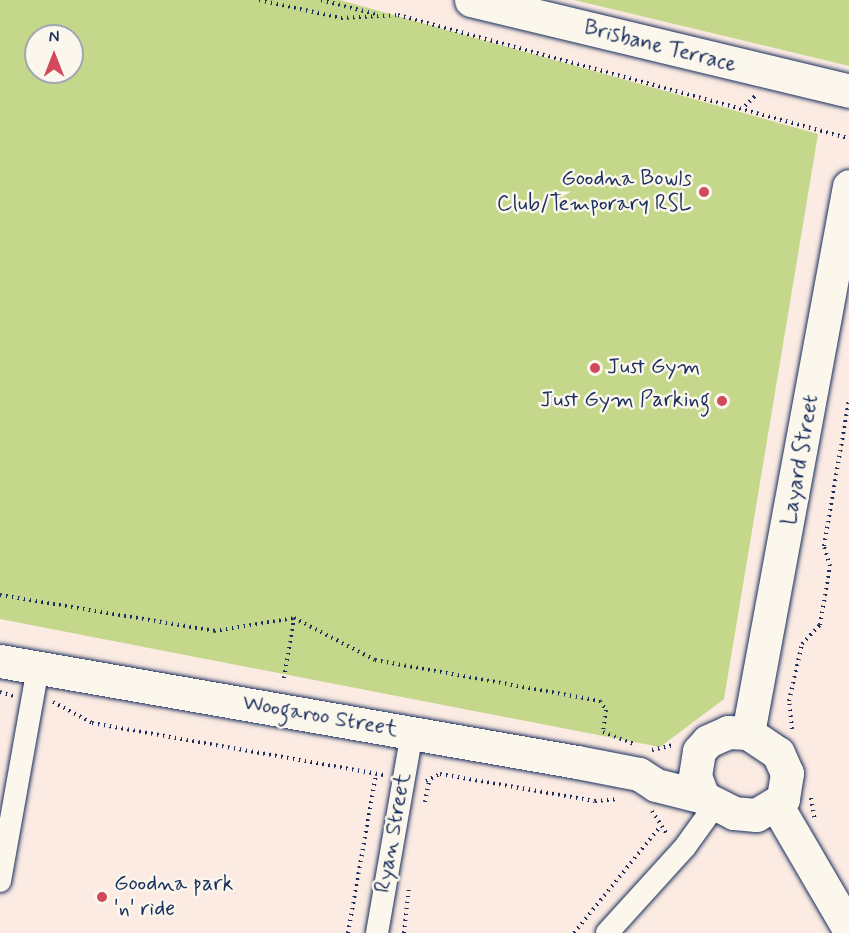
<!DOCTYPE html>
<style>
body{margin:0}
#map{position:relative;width:849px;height:933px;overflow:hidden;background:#fbebe2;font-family:Mynerve,sans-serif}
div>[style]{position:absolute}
.green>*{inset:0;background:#c5d78b}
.path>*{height:4px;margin-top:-2px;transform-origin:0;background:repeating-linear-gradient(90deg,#1b2f5e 0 1.5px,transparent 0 6px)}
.roads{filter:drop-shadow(0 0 2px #1b2f5e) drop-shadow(0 0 2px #1b2f5e)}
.street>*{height:22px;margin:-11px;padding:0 11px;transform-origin:11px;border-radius:11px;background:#fbf7ec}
.secondary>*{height:33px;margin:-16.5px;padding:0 16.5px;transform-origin:16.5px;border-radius:16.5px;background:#fbf7ec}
.dots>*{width:16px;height:16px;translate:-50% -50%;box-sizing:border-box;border:3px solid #fbf7ec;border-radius:50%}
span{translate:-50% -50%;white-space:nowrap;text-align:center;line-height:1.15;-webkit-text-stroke:5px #fbf7ec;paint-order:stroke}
.street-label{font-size:22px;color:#1b2f5e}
.poi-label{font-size:22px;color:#1b2f5e}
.right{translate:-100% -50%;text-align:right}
.left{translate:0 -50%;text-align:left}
.north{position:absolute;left:24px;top:24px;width:60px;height:60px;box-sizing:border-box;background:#fbf7ec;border:2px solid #a1a7b3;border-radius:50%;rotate:0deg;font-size:16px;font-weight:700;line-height:24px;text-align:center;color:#1b2f5e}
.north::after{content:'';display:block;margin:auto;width:21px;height:27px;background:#d1495b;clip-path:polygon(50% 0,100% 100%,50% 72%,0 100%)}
</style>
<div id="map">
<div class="green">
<div style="clip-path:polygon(evenodd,0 0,340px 0,818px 134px,724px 699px,660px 747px,0 619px,0 0,36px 36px,72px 36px,72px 72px,36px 72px,36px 36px)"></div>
<div style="clip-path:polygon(574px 0,849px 0,849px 66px)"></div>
</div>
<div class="path">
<div style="left:259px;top:0;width:84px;rotate:12.4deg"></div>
<div style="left:341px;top:18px;width:57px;rotate:-3deg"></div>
<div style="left:398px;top:15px;width:467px;rotate:15.3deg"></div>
<div style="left:321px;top:0;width:56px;rotate:14.5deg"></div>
<div style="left:745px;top:106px;width:14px;rotate:-45deg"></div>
<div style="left:0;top:595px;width:217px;rotate:9.5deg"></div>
<div style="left:214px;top:631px;width:81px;rotate:-9.2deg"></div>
<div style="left:294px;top:618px;width:91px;rotate:27.4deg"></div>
<div style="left:375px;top:660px;width:229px;rotate:10.3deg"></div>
<div style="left:600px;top:701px;width:11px;rotate:56deg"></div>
<div style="left:606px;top:710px;width:22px;rotate:98deg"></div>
<div style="left:603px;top:732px;width:33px;rotate:21deg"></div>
<div style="left:284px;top:678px;width:61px;rotate:-80.5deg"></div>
<div style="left:0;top:692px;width:14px;rotate:17deg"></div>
<div style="left:53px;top:702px;width:44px;rotate:28.3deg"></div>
<div style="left:92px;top:723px;width:296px;rotate:10.1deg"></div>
<div style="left:792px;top:729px;width:28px;rotate:-96deg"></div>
<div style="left:789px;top:701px;width:58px;rotate:-77.2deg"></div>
<div style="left:802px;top:644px;width:26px;rotate:-47deg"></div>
<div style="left:820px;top:625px;width:60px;rotate:-80.4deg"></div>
<div style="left:830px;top:566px;width:21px;rotate:-107deg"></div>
<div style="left:824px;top:546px;width:149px;rotate:-80.3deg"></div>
<div style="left:652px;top:750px;width:22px;rotate:-13deg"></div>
<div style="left:426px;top:781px;width:16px;rotate:-27deg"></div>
<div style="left:440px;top:774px;width:157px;rotate:9.9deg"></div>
<div style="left:595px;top:801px;width:24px;rotate:-5deg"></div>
<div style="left:811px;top:798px;width:22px;rotate:80deg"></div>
<div style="left:425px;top:802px;width:20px;rotate:-79deg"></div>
<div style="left:652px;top:811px;width:27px;rotate:57deg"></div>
<div style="left:348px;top:933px;width:161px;rotate:-80deg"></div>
<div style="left:404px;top:933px;width:46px;rotate:-83.8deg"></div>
<div style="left:574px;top:933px;width:135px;rotate:-51deg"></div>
</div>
<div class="roads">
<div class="street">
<div style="left:0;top:881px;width:216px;rotate:-79.9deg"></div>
<div style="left:377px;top:933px;width:203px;rotate:-80.1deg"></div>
<div style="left:607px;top:933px;width:116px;rotate:-47.8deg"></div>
<div style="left:685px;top:847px;width:53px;rotate:-54.2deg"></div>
</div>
<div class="secondary">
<div style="left:471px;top:0;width:389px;rotate:13.5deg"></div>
<div style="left:0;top:661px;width:586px;rotate:9.93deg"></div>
<div style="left:577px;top:762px;width:63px;rotate:11deg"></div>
<div style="left:639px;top:774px;width:20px;rotate:33deg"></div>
<div style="left:656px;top:785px;width:49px;rotate:14.3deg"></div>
<div style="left:748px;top:733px;width:556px;rotate:-79.54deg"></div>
<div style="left:748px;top:733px;width:36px;rotate:34deg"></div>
<div style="left:778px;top:753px;width:22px;rotate:66deg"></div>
<div style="left:787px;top:773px;width:26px;rotate:99deg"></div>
<div style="left:783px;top:799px;width:31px;rotate:149deg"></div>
<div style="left:756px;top:815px;width:22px;rotate:-175deg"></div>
<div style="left:734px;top:813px;width:35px;rotate:-153deg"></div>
<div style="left:703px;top:797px;width:22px;rotate:-111deg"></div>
<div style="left:695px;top:776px;width:25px;rotate:-81deg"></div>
<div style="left:699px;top:751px;width:13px;rotate:-48deg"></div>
<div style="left:708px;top:741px;width:22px;rotate:-24deg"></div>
<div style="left:728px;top:732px;width:20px;rotate:3deg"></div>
<div style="left:777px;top:806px;width:143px;rotate:59.7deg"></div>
</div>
</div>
<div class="dots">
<div style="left:704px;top:192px;background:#d1495b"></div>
<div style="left:595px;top:368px;background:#d1495b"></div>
<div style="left:722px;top:401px;background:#d1495b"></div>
<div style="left:102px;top:897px;background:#d1495b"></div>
</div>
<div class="street-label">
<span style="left:660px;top:47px;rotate:14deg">Brisbane Terrace</span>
<span style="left:801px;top:460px;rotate:-80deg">Layard Street</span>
<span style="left:320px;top:717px;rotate:10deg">Woogaroo Street</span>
<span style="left:394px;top:833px;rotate:-80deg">Ryan Street</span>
</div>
<div class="poi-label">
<span class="right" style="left:692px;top:192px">Goodna Bowls<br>Club/Temporary RSL</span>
<span class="left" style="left:607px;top:368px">Just Gym</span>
<span class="right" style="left:710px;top:401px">Just Gym Parking</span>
<span class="left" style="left:114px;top:897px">Goodna park<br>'n' ride</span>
</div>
<div class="north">N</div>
</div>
